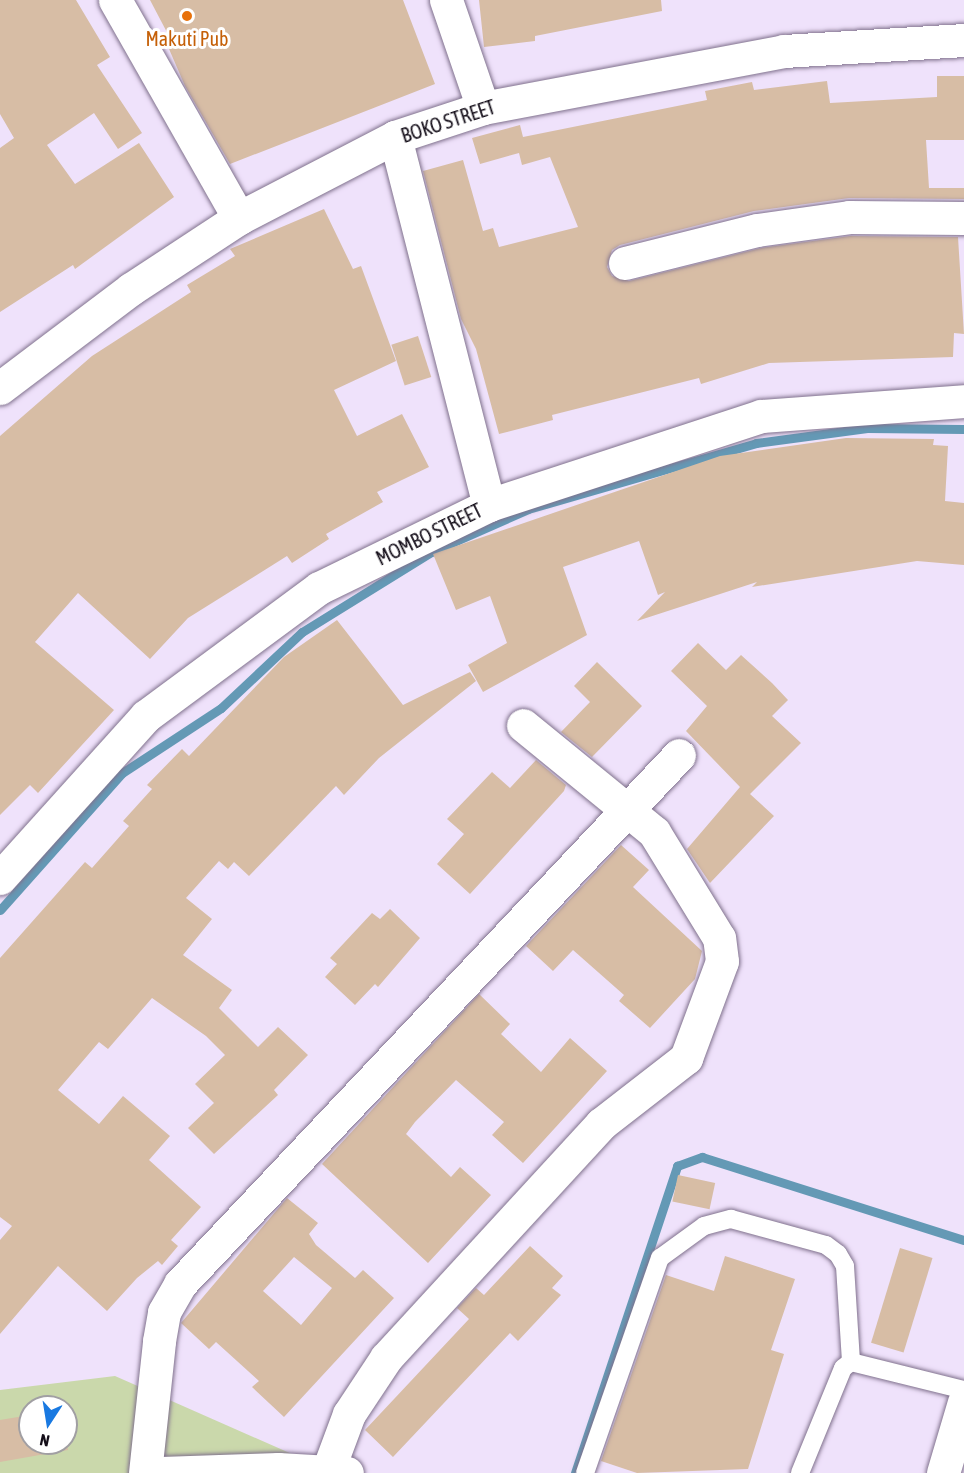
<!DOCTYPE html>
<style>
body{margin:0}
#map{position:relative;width:964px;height:1473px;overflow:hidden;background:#efe2fb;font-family:"Asap Condensed",sans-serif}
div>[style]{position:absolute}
.green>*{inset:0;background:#cad8ab}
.stream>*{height:9px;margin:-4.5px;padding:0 4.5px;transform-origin:4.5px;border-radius:4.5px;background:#6499b5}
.building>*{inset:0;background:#d7bda5;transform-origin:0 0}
.roads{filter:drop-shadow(0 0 2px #80718d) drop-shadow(0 0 2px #80718d)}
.lane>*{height:18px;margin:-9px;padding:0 9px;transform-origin:9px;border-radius:9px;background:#fff}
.street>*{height:33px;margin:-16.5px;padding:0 16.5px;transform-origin:16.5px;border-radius:16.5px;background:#fff}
.secondary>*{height:33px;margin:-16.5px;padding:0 16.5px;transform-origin:16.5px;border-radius:16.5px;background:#fff}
.dots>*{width:16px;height:16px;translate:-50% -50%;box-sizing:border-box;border:3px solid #fff;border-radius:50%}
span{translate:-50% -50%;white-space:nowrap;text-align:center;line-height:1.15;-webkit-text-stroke:6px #fff;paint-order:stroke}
.food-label{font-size:20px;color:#c56008}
.street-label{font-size:20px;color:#140e19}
.north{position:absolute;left:18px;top:1395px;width:60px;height:60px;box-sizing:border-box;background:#fff;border:2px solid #a19fa3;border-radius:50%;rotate:192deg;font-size:16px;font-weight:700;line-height:24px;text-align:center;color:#140e19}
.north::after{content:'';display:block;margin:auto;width:21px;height:27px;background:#1979e1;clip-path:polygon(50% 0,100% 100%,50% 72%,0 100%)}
</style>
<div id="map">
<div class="green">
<div style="clip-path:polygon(evenodd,115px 1376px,335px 1473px,0 1473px,0 1390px,115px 1376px,30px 1407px,66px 1407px,66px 1443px,30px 1443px,30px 1407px)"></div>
</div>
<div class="stream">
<div style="left:0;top:910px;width:183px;rotate:-48.3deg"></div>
<div style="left:122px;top:773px;width:118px;rotate:-33.3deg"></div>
<div style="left:221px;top:708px;width:111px;rotate:-43.2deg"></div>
<div style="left:302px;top:632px;width:152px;rotate:-31.8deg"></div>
<div style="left:431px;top:552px;width:106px;rotate:-23.9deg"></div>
<div style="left:528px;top:509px;width:237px;rotate:-16.1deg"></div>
<div style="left:756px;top:443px;width:112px;rotate:-7.7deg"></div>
<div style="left:867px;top:428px;width:97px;rotate:0.6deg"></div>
<div style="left:575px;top:1473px;width:324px;rotate:-71.6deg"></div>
<div style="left:677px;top:1166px;width:27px;rotate:-20deg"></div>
<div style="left:702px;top:1157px;width:275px;rotate:17.6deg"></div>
</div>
<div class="building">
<div style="clip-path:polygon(0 0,76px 0,110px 57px,97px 65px,142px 133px,118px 149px,94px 113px,47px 145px,75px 184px,139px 143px,174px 197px,75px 269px,73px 265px,0 312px,0 148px,14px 138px,0 114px)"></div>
<div style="clip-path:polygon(150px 0,403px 0,435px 84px,230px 164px,185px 86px,166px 42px,171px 40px)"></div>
<div style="clip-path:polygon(479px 0,661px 0,662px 11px,535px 36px,535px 41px,484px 47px)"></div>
<div style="clip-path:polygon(937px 76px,964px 76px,964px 140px,926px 140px,929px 188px,964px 188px,964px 199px,849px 198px,754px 211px,620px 245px,612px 250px,607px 267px,612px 276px,629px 281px,761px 248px,850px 236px,958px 237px,964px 334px,954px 333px,953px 357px,769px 363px,701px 384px,699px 378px,552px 415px,553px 420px,499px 434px,476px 349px,461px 319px,423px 171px,463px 160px,483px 231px,493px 228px,499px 247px,578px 227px,550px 157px,522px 165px,519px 153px,480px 164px,472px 138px,520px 125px,523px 137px,707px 100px,705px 91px,752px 82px,754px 90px,827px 81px,830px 103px,937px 97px)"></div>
<div style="clip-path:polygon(324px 209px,353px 269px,361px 266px,396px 361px,334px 390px,357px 436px,402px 414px,429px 467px,377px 492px,383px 502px,326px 534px,329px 539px,292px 563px,287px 556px,188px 618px,150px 659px,78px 593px,35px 642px,114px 710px,38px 793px,30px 785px,0 815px,0 436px,92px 356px,191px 292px,187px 285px,235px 256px,230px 249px)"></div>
<div style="left:418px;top:336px;width:43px;height:28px;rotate:72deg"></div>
<div style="clip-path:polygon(846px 438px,934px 439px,933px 445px,948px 446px,945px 501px,964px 503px,964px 565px,917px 561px,752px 587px,757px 582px,637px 621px,665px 592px,658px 595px,639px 541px,563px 567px,587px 635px,483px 692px,468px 665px,507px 643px,490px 596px,456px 610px,433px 554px,720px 456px)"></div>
<div style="clip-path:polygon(337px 620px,403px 705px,470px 672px,476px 681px,379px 758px,344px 795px,336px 786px,249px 876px,234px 862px,228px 869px,219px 861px,186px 898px,212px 919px,183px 955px,232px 990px,219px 1008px,258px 1047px,278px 1027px,308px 1055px,274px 1090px,278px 1095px,214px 1154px,188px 1128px,214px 1103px,195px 1084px,225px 1055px,206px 1036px,152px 998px,108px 1049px,99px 1042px,58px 1090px,99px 1124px,123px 1096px,170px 1136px,149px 1160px,201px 1207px,171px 1240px,178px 1246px,162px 1265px,158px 1261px,137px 1278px,107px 1311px,58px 1266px,0 1334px,0 1240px,12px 1226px,0 1217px,0 958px,85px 862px,92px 868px,129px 826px,123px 821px,152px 789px,147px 785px,182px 749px,189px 756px,284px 657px)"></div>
<div style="clip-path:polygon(698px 643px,726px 670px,741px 655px,772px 683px,788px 700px,772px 716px,801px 743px,750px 794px,774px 816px,710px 883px,687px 849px,740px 787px,686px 731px,707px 706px,671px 671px)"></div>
<div style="clip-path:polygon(597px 662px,642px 706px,592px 757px,561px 732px,590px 702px,574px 686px)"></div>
<div style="clip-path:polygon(536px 760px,566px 785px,564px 791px,470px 894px,437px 864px,464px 834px,447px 819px,492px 772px,510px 788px)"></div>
<div style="clip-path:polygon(621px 845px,649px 870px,633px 887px,702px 951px,695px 979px,650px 1028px,619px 1001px,624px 995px,573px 950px,553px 971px,526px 946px)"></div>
<div style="clip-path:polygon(390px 909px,420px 938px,378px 987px,375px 984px,355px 1005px,325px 977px,337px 964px,330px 958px,372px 913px,380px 919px)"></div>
<div style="clip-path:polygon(479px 994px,510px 1024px,501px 1034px,541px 1072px,570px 1038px,607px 1071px,523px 1163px,492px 1135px,504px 1122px,456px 1080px,415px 1122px,406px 1134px,451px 1177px,460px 1167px,491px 1195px,428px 1263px,322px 1164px)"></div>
<div style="left:678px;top:1175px;width:38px;height:27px;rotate:12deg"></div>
<div style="clip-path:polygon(evenodd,287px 1198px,318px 1223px,309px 1234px,316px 1245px,355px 1278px,363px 1270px,394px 1298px,284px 1417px,252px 1387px,259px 1381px,216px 1342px,209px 1349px,181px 1323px,287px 1198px,294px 1257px,332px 1288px,301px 1325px,263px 1291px,294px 1257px)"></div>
<div style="clip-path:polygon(530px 1246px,563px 1276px,552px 1288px,561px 1295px,518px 1341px,510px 1333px,393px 1457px,365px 1430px,469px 1319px,457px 1308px,476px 1288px,484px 1295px)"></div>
<div style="left:900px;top:1248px;width:34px;height:99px;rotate:17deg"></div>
<div style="clip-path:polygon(725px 1256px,795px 1279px,771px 1350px,784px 1354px,748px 1469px,637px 1473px,601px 1461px,666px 1275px,714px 1291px)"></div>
<div style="clip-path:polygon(30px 1415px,30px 1443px,66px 1443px,66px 1436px,68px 1450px,0 1462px,0 1420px)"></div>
</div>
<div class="roads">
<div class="lane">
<div style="left:585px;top:1473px;width:228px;rotate:-70.8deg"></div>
<div style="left:660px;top:1258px;width:54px;rotate:-36deg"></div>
<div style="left:704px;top:1226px;width:28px;rotate:-15deg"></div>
<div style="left:731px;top:1219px;width:98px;rotate:15.3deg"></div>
<div style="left:826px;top:1245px;width:15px;rotate:37deg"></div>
<div style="left:838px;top:1254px;width:14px;rotate:60deg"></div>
<div style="left:845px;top:1266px;width:96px;rotate:86.4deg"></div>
<div style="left:800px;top:1473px;width:113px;rotate:-67.7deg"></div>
<div style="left:843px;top:1368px;width:10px;rotate:-37deg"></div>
<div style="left:851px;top:1362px;width:116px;rotate:13.9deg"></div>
</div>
<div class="street">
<div style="left:115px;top:0;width:251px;rotate:60.4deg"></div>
<div style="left:446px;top:0;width:114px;rotate:71.1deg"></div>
<div style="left:395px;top:137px;width:380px;rotate:75.7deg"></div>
<div style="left:625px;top:263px;width:136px;rotate:-14deg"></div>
<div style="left:757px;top:230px;width:93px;rotate:-8deg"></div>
<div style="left:849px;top:217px;width:115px;rotate:0.5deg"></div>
<div style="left:0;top:388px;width:164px;rotate:-37.1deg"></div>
<div style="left:131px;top:289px;width:129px;rotate:-33.3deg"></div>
<div style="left:239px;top:218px;width:176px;rotate:-27.4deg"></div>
<div style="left:395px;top:137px;width:93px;rotate:-18.2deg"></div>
<div style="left:483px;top:108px;width:306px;rotate:-10.7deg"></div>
<div style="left:784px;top:51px;width:180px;rotate:-3.5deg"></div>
<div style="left:0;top:878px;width:218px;rotate:-48deg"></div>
<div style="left:146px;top:716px;width:215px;rotate:-36.5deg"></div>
<div style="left:319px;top:588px;width:189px;rotate:-26deg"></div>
<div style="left:489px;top:505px;width:286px;rotate:-18.1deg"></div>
<div style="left:761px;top:416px;width:204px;rotate:-4.2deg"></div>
<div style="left:145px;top:1473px;width:133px;rotate:-83.9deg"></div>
<div style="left:159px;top:1341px;width:29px;rotate:-80deg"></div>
<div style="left:164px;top:1312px;width:32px;rotate:-60deg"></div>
<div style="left:180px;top:1284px;width:727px;rotate:-46.67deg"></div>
<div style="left:161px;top:1473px;width:117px;rotate:-2deg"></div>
<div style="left:278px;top:1469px;width:69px;rotate:3.3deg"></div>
<div style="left:327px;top:1473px;width:63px;rotate:-69.6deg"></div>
<div style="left:349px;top:1414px;width:67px;rotate:-56.5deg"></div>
<div style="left:386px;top:1358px;width:318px;rotate:-47.4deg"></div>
<div style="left:601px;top:1124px;width:108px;rotate:-37.8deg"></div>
<div style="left:686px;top:1058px;width:103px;rotate:-69.6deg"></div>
<div style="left:722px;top:961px;width:23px;rotate:-97deg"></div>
<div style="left:719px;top:938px;width:124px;rotate:-121.5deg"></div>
<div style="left:654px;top:832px;width:169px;rotate:-140.8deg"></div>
</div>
<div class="secondary">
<div style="left:943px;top:1473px;width:74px;rotate:-73.5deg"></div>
</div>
</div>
<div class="dots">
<div style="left:187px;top:16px;background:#e8710a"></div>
</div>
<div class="food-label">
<span style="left:187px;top:38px">Makuti Pub</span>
</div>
<div class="street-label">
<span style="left:448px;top:121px;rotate:-18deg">BOKO STREET</span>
<span style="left:429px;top:534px;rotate:-26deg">MOMBO STREET</span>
</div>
<div class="north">N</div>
</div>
